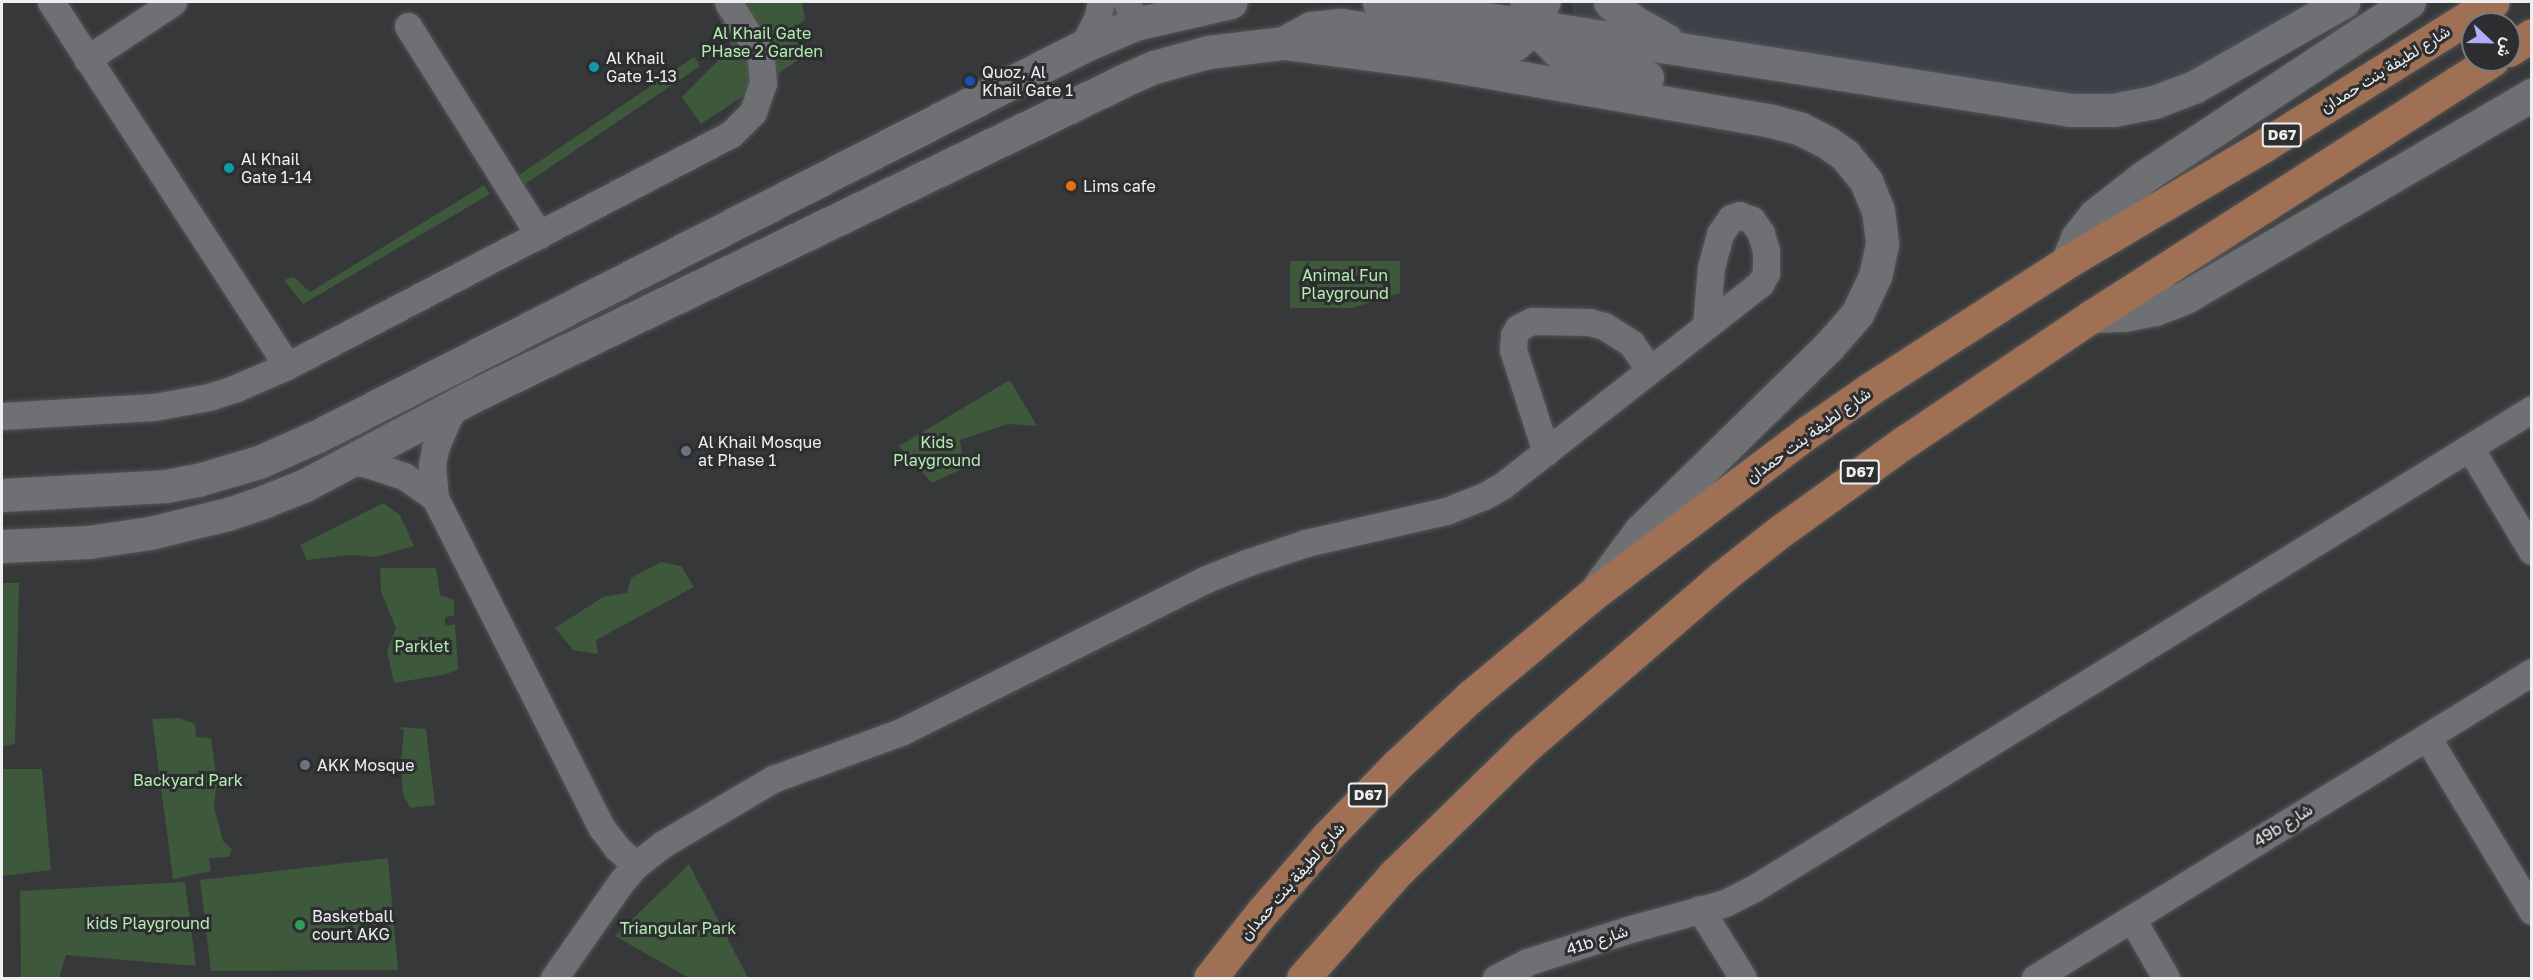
<!DOCTYPE html>
<meta charset="utf-8">
<style>
body{margin:0}
#map{position:relative;width:2533px;height:980px;overflow:hidden;background:#36383a;font-family:"Golos Text",Vazirmatn,sans-serif}
div>[style]{position:absolute}
.built>*{inset:0;background:#3d424a}
.green>*{inset:0;background:#3d583b;transform-origin:0 0}
.roads{filter:drop-shadow(0 0 2px #545557) drop-shadow(0 0 2px #545557)}
.minor>*{height:27px;margin:-13.5px;padding:0 13.5px;transform-origin:13.5px;border-radius:13.5px;background:#6e7073}
.tertiary>*{height:33px;margin:-16.5px;padding:0 16.5px;transform-origin:16.5px;border-radius:16.5px;background:#6e7073}
.primary>*{height:33px;margin:-16.5px;padding:0 16.5px;transform-origin:16.5px;border-radius:16.5px;background:#a07054}
.dots>*{width:16px;height:16px;translate:-50% -50%;box-sizing:border-box;border:3px solid #2c2e30;border-radius:50%}
span{translate:-50% -50%;white-space:nowrap;text-align:center;line-height:1.15;-webkit-text-stroke:6px #2c2e30;paint-order:stroke}
.shield-label span{padding:2px 4px;background:#2c2e30;border:2px solid;border-radius:4px;-webkit-text-stroke-width:0}
.shield-label{font-size:15px;color:#eeeff1;font-weight:700}
.park-label{font-size:16px;color:#b4edb1}
.poi-label{font-size:16px;color:#eeeff1}
.left{translate:0 -50%;text-align:left}
.street-label{font-size:16px;color:#eeeff1}
.frame{position:absolute;inset:0;border:3px solid #eeeff1;pointer-events:none}
.north{position:absolute;left:2461px;top:12px;width:60px;height:60px;box-sizing:border-box;background:#2c2e30;border:2px solid #7a7b7d;border-radius:50%;rotate:112deg;font-size:16px;font-weight:700;line-height:24px;text-align:center;color:#eeeff1}
.north::after{content:'';display:block;margin:auto;width:21px;height:27px;background:#afaefa;clip-path:polygon(50% 0,100% 100%,50% 72%,0 100%)}
</style>
<div id="map">
<div class="built">
<div style="clip-path:polygon(1571px 2px,2327px 2px,2143px 117px,1575px 21px)"></div>
</div>
<div class="green">
<div style="clip-path:polygon(730px 2px,802px 2px,805px 20px,791px 29px,806px 55px,701px 124px,682px 97px,731px 47px,717px 11px)"></div>
<div style="left:694px;top:57px;width:11px;height:211px;rotate:56deg"></div>
<div style="clip-path:polygon(484px 185px,490px 194px,303px 304px,284px 280px,294px 277px,310px 292px)"></div>
<div style="clip-path:polygon(1290px 261px,1400px 261px,1400px 293px,1352px 308px,1290px 308px)"></div>
<div style="clip-path:polygon(1010px 380px,1037px 426px,1008px 424px,960px 440px,964px 468px,932px 483px,899px 446px)"></div>
<div style="clip-path:polygon(383px 503px,400px 515px,414px 546px,375px 557px,352px 555px,307px 560px,300px 545px)"></div>
<div style="clip-path:polygon(661px 562px,681px 566px,694px 587px,596px 640px,598px 654px,573px 650px,555px 628px,603px 597px,627px 593px,631px 578px)"></div>
<div style="clip-path:polygon(380px 568px,436px 568px,440px 595px,454px 600px,454px 616px,445px 617px,445px 626px,455px 624px,458px 669px,447px 674px,394px 683px,387px 651px,396px 628px,381px 592px)"></div>
<div style="clip-path:polygon(2px 583px,19px 583px,15px 744px,2px 746px)"></div>
<div style="clip-path:polygon(179px 718px,195px 724px,196px 737px,211px 738px,217px 782px,214px 807px,223px 841px,232px 849px,229px 857px,209px 858px,211px 871px,173px 879px,152px 719px)"></div>
<div style="clip-path:polygon(398px 727px,426px 729px,435px 805px,410px 808px,403px 795px,401px 761px,404px 730px)"></div>
<div style="clip-path:polygon(2px 769px,42px 769px,51px 870px,2px 876px)"></div>
<div style="clip-path:polygon(388px 858px,398px 970px,211px 971px,200px 880px)"></div>
<div style="clip-path:polygon(689px 864px,748px 978px,689px 978px,615px 936px)"></div>
<div style="clip-path:polygon(185px 882px,196px 966px,66px 955px,59px 978px,21px 978px,20px 891px)"></div>
</div>
<div class="roads">
<div class="minor">
<div style="left:51px;top:2px;width:434px;rotate:57deg"></div>
<div style="left:1127px;top:2px;width:23px;rotate:70deg"></div>
<div style="left:1523px;top:2px;width:27px;rotate:66deg"></div>
<div style="left:408px;top:26px;width:247px;rotate:57.9deg"></div>
<div style="left:1534px;top:27px;width:28px;rotate:-63deg"></div>
<div style="left:1083px;top:46px;width:30px;rotate:-63deg"></div>
<div style="left:1097px;top:19px;width:17px;rotate:-77deg"></div>
<div style="left:87px;top:59px;width:103px;rotate:-33.5deg"></div>
<div style="left:458px;top:404px;width:17px;rotate:126deg"></div>
<div style="left:448px;top:418px;width:34px;rotate:113deg"></div>
<div style="left:435px;top:449px;width:16px;rotate:101deg"></div>
<div style="left:432px;top:465px;width:33px;rotate:85deg"></div>
<div style="left:435px;top:498px;width:370px;rotate:63.2deg"></div>
<div style="left:602px;top:828px;width:25px;rotate:53deg"></div>
<div style="left:617px;top:848px;width:25px;rotate:42deg"></div>
<div style="left:2px;top:416px;width:152px;rotate:-3.4deg"></div>
<div style="left:154px;top:407px;width:56px;rotate:-10.3deg"></div>
<div style="left:209px;top:397px;width:28px;rotate:-18deg"></div>
<div style="left:236px;top:388px;width:56px;rotate:-23.3deg"></div>
<div style="left:287px;top:366px;width:501px;rotate:-27.59deg"></div>
<div style="left:731px;top:134px;width:31px;rotate:-45deg"></div>
<div style="left:753px;top:112px;width:31px;rotate:-71deg"></div>
<div style="left:763px;top:83px;width:25px;rotate:-95deg"></div>
<div style="left:761px;top:58px;width:12px;rotate:-114deg"></div>
<div style="left:756px;top:47px;width:53px;rotate:-121.9deg"></div>
<div style="left:2470px;top:448px;width:120px;rotate:59deg"></div>
<div style="left:1546px;top:452px;width:107px;rotate:-107.9deg"></div>
<div style="left:1513px;top:350px;width:15px;rotate:-86deg"></div>
<div style="left:1514px;top:335px;width:8px;rotate:-60deg"></div>
<div style="left:1518px;top:328px;width:16px;rotate:-27deg"></div>
<div style="left:1532px;top:321px;width:57px;rotate:1deg"></div>
<div style="left:1589px;top:322px;width:16px;rotate:15deg"></div>
<div style="left:1604px;top:326px;width:32px;rotate:32deg"></div>
<div style="left:1631px;top:343px;width:32px;rotate:55deg"></div>
<div style="left:348px;top:461px;width:19px;rotate:9deg"></div>
<div style="left:367px;top:464px;width:39px;rotate:18deg"></div>
<div style="left:404px;top:476px;width:38px;rotate:35deg"></div>
<div style="left:2427px;top:737px;width:203px;rotate:58.9deg"></div>
<div style="left:1700px;top:909px;width:81px;rotate:58.1deg"></div>
<div style="left:2132px;top:919px;width:68px;rotate:60deg"></div>
<div style="left:554px;top:978px;width:118px;rotate:-55deg"></div>
<div style="left:622px;top:881px;width:21px;rotate:-49deg"></div>
<div style="left:636px;top:865px;width:34px;rotate:-38deg"></div>
<div style="left:663px;top:844px;width:128px;rotate:-30.6deg"></div>
<div style="left:773px;top:779px;width:136px;rotate:-20.2deg"></div>
<div style="left:901px;top:732px;width:339px;rotate:-26.6deg"></div>
<div style="left:1204px;top:580px;width:45px;rotate:-22deg"></div>
<div style="left:1246px;top:563px;width:63px;rotate:-18.4deg"></div>
<div style="left:1306px;top:543px;width:144px;rotate:-12.9deg"></div>
<div style="left:1446px;top:511px;width:41px;rotate:-21.5deg"></div>
<div style="left:1484px;top:496px;width:21px;rotate:-29deg"></div>
<div style="left:1502px;top:486px;width:328px;rotate:-38.1deg"></div>
<div style="left:1760px;top:284px;width:13px;rotate:-61deg"></div>
<div style="left:1766px;top:273px;width:22px;rotate:-90deg"></div>
<div style="left:1766px;top:251px;width:19px;rotate:-106deg"></div>
<div style="left:1761px;top:233px;width:16px;rotate:-125deg"></div>
<div style="left:1752px;top:220px;width:14px;rotate:-159deg"></div>
<div style="left:1739px;top:215px;width:9px;rotate:159deg"></div>
<div style="left:1731px;top:218px;width:19px;rotate:125deg"></div>
<div style="left:1720px;top:234px;width:34px;rotate:105deg"></div>
<div style="left:1711px;top:267px;width:59px;rotate:94.8deg"></div>
<div style="left:1496px;top:978px;width:35px;rotate:-27deg"></div>
<div style="left:1527px;top:962px;width:105px;rotate:-17.7deg"></div>
<div style="left:1627px;top:930px;width:102px;rotate:-15.4deg"></div>
<div style="left:1725px;top:903px;width:31px;rotate:-27deg"></div>
<div style="left:1753px;top:889px;width:915px;rotate:-31.64deg"></div>
<div style="left:2035px;top:978px;width:584px;rotate:-31.62deg"></div>
</div>
<div class="tertiary">
<div style="left:1379px;top:2px;width:700px;rotate:8.87deg"></div>
<div style="left:2071px;top:110px;width:42px"></div>
<div style="left:2113px;top:110px;width:42px;rotate:-11deg"></div>
<div style="left:2154px;top:102px;width:43px;rotate:-20.6deg"></div>
<div style="left:2194px;top:87px;width:172px;rotate:-29.7deg"></div>
<div style="left:1610px;top:2px;width:31px;rotate:40deg"></div>
<div style="left:1634px;top:22px;width:37px;rotate:29deg"></div>
<div style="left:1285px;top:42px;width:30px;rotate:-28deg"></div>
<div style="left:1311px;top:28px;width:31px;rotate:-6deg"></div>
<div style="left:1342px;top:25px;width:120px;rotate:9.1deg"></div>
<div style="left:1460px;top:44px;width:40px;rotate:5.7deg"></div>
<div style="left:1500px;top:48px;width:16px;rotate:-15deg"></div>
<div style="left:1515px;top:44px;width:25px;rotate:-42deg"></div>
<div style="left:1534px;top:27px;width:34px;rotate:45deg"></div>
<div style="left:1558px;top:51px;width:17px;rotate:28deg"></div>
<div style="left:1573px;top:59px;width:17px;rotate:25deg"></div>
<div style="left:1588px;top:66px;width:60px;rotate:10.6deg"></div>
<div style="left:2067px;top:262px;width:26px;rotate:-67deg"></div>
<div style="left:2077px;top:238px;width:29px;rotate:-52deg"></div>
<div style="left:2095px;top:215px;width:63px;rotate:-38deg"></div>
<div style="left:2145px;top:176px;width:316px;rotate:-33.4deg"></div>
<div style="left:2092px;top:316px;width:32px;rotate:-2deg"></div>
<div style="left:2124px;top:315px;width:32px;rotate:-11deg"></div>
<div style="left:2155px;top:309px;width:31px;rotate:-21deg"></div>
<div style="left:2184px;top:298px;width:403px;rotate:-30.3deg"></div>
<div style="left:2px;top:495px;width:164px;rotate:-3.1deg"></div>
<div style="left:166px;top:486px;width:33px;rotate:-11deg"></div>
<div style="left:198px;top:480px;width:64px;rotate:-16.4deg"></div>
<div style="left:259px;top:462px;width:64px;rotate:-23.8deg"></div>
<div style="left:318px;top:436px;width:859px;rotate:-27.01deg"></div>
<div style="left:1083px;top:46px;width:56px;rotate:-22.9deg"></div>
<div style="left:1135px;top:24px;width:98px;rotate:-12.9deg"></div>
<div style="left:2px;top:546px;width:87px;rotate:-2.6deg"></div>
<div style="left:89px;top:542px;width:62px;rotate:-8.4deg"></div>
<div style="left:150px;top:533px;width:80px;rotate:-13.7deg"></div>
<div style="left:228px;top:514px;width:39px;rotate:-19deg"></div>
<div style="left:265px;top:501px;width:41px;rotate:-21.5deg"></div>
<div style="left:303px;top:486px;width:192px;rotate:-27.9deg"></div>
<div style="left:473px;top:396px;width:729px;rotate:-25.86deg"></div>
<div style="left:1129px;top:78px;width:27px;rotate:-24deg"></div>
<div style="left:1154px;top:67px;width:56px;rotate:-15.5deg"></div>
<div style="left:1208px;top:52px;width:77px;rotate:-6.8deg"></div>
<div style="left:1284px;top:43px;width:142px;rotate:7.3deg"></div>
<div style="left:1425px;top:61px;width:348px;rotate:9.8deg"></div>
<div style="left:1768px;top:120px;width:34px;rotate:15deg"></div>
<div style="left:1801px;top:129px;width:30px;rotate:27deg"></div>
<div style="left:1828px;top:143px;width:21px;rotate:35deg"></div>
<div style="left:1845px;top:155px;width:33px;rotate:51deg"></div>
<div style="left:1866px;top:181px;width:31px;rotate:68deg"></div>
<div style="left:1878px;top:210px;width:34px;rotate:83deg"></div>
<div style="left:1882px;top:244px;width:33px;rotate:102deg"></div>
<div style="left:1875px;top:276px;width:42px;rotate:115.3deg"></div>
<div style="left:1857px;top:314px;width:43px;rotate:131.2deg"></div>
<div style="left:1829px;top:346px;width:264px;rotate:135.6deg"></div>
<div style="left:1640px;top:531px;width:67px;rotate:126.5deg"></div>
</div>
<div class="primary">
<div style="left:2509px;top:50px;width:27px;rotate:-33deg"></div>
<div style="left:1210px;top:978px;width:85px;rotate:-51.7deg"></div>
<div style="left:1263px;top:911px;width:99px;rotate:-49.1deg"></div>
<div style="left:1328px;top:836px;width:100px;rotate:-45.8deg"></div>
<div style="left:1398px;top:764px;width:100px;rotate:-43deg"></div>
<div style="left:1471px;top:696px;width:159px;rotate:-39.9deg"></div>
<div style="left:1593px;top:594px;width:269px;rotate:-37deg"></div>
<div style="left:1808px;top:432px;width:75px;rotate:-34.7deg"></div>
<div style="left:1870px;top:389px;width:234px;rotate:-32.8deg"></div>
<div style="left:2067px;top:262px;width:228px;rotate:-30.6deg"></div>
<div style="left:2263px;top:146px;width:271px;rotate:-32.1deg"></div>
<div style="left:1303px;top:978px;width:139px;rotate:-48.5deg"></div>
<div style="left:1395px;top:874px;width:180px;rotate:-44.3deg"></div>
<div style="left:1524px;top:748px;width:262px;rotate:-40.8deg"></div>
<div style="left:1722px;top:577px;width:76px;rotate:-38.1deg"></div>
<div style="left:1782px;top:530px;width:153px;rotate:-35.7deg"></div>
<div style="left:1906px;top:441px;width:224px;rotate:-33.9deg"></div>
<div style="left:2092px;top:316px;width:475px;rotate:-32.6deg"></div>
</div>
</div>
<div class="dots">
<div style="left:594px;top:67px;background:#0f9aa8"></div>
<div style="left:970px;top:81px;background:#1a4fb4"></div>
<div style="left:229px;top:168px;background:#0f9aa8"></div>
<div style="left:1071px;top:186px;background:#e8710a"></div>
<div style="left:686px;top:451px;background:#6b7280"></div>
<div style="left:305px;top:765px;background:#6b7280"></div>
<div style="left:300px;top:925px;background:#2e9e5b"></div>
</div>
<div class="shield-label">
<span style="left:2282px;top:135px">D67</span>
<span style="left:1860px;top:472px">D67</span>
<span style="left:1368px;top:795px">D67</span>
</div>
<div class="park-label">
<span style="left:762px;top:42px">Al Khail Gate<br>PHase 2 Garden</span>
<span style="left:1345px;top:284px">Animal Fun<br>Playground</span>
<span style="left:937px;top:451px">Kids<br>Playground</span>
<span style="left:422px;top:646px">Parklet</span>
<span style="left:188px;top:780px">Backyard Park</span>
<span style="left:148px;top:923px">kids Playground</span>
<span style="left:678px;top:928px">Triangular Park</span>
</div>
<div class="poi-label">
<span class="left" style="left:606px;top:67px">Al Khail<br>Gate 1-13</span>
<span class="left" style="left:982px;top:81px">Quoz, Al<br>Khail Gate 1</span>
<span class="left" style="left:241px;top:168px">Al Khail<br>Gate 1-14</span>
<span class="left" style="left:1083px;top:186px">Lims cafe</span>
<span class="left" style="left:698px;top:451px">Al Khail Mosque<br>at Phase 1</span>
<span class="left" style="left:317px;top:765px">AKK Mosque</span>
<span class="left" style="left:312px;top:925px">Basketball<br>court AKG</span>
</div>
<div class="street-label">
<span style="left:2385px;top:69px;rotate:-32deg">شارع لطيفة بنت حمدان</span>
<span style="left:1808px;top:435px;rotate:-36deg">شارع لطيفة بنت حمدان</span>
<span style="left:2283px;top:825px;rotate:-32deg">49b شارع</span>
<span style="left:1292px;top:881px;rotate:-49deg">شارع لطيفة بنت حمدان</span>
<span style="left:1597px;top:940px;rotate:-18deg">41b شارع</span>
</div>
<div class="frame"></div>
<div class="north">ش</div>
</div>
